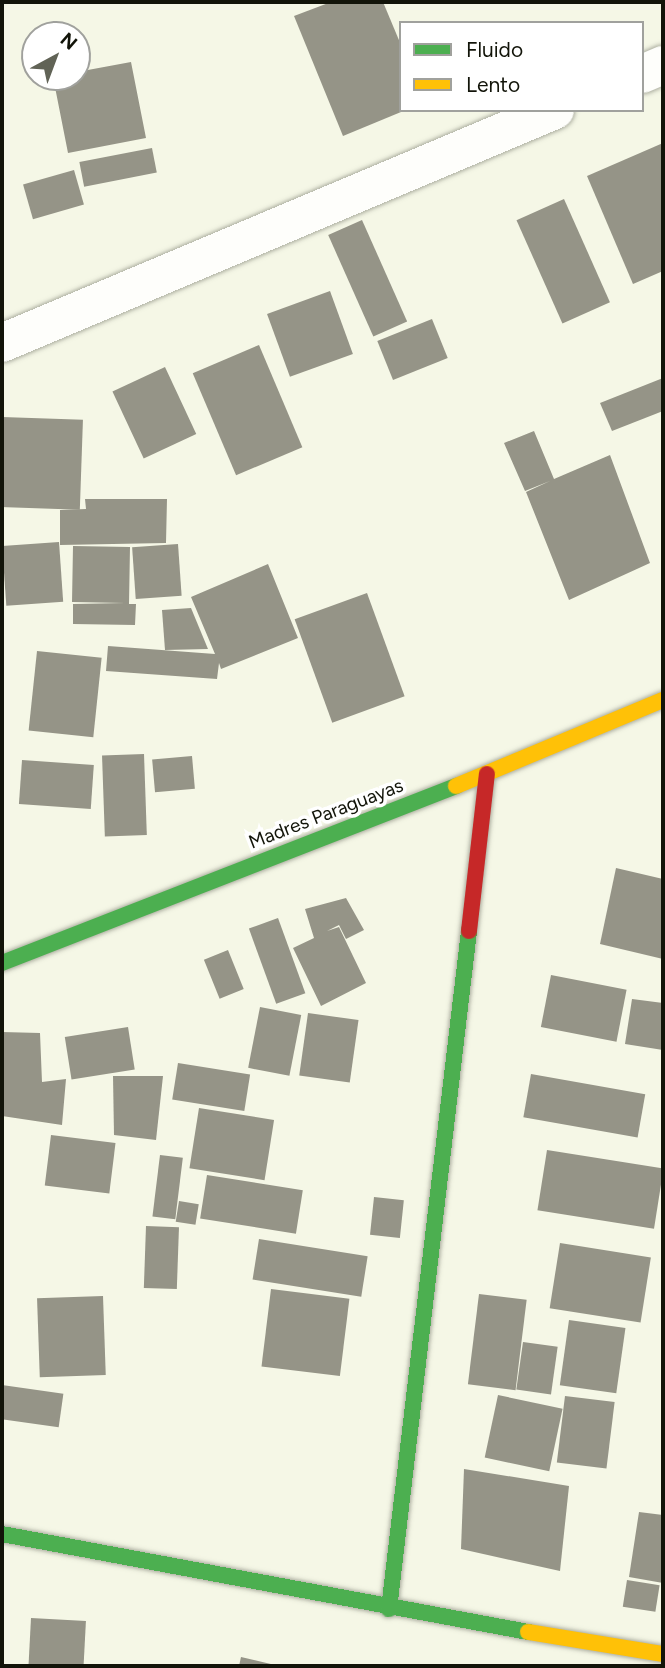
<!DOCTYPE html>
<style>
body{margin:0}
#map{position:relative;width:665px;height:1668px;overflow:hidden;background:#f5f7e6;font-family:Figtree,sans-serif}
div>[style]{position:absolute}
.building>*{inset:0;background:#959487;transform-origin:0 0}
.roads{filter:drop-shadow(0 0 2px #adafa1) drop-shadow(0 0 2px #adafa1)}
.street>*{height:38px;margin:-19px;padding:0 19px;transform-origin:19px;border-radius:19px;background:#fefefb}
.fast>*{height:16px;margin:-8px;padding:0 8px;transform-origin:8px;border-radius:8px;background:#4caf50}
.slow>*{height:16px;margin:-8px;padding:0 8px;transform-origin:8px;border-radius:8px;background:#ffc107}
.jam>*{height:16px;margin:-8px;padding:0 8px;transform-origin:8px;border-radius:8px;background:#c62828}
span{translate:-50% -50%;white-space:nowrap;text-align:center;line-height:1.15;-webkit-text-stroke:7px #fff;paint-order:stroke}
.street-label{font-size:19px;color:#121409}
.frame{position:absolute;inset:0;border:4px solid #121409;pointer-events:none}
.legend{position:absolute;left:399px;top:21px;width:245px;height:91px;box-sizing:border-box;background:#fff;border:2px solid #a0a19d;margin:0;padding:9px 12px;list-style:none;font-size:21px;color:#121409}
.legend li{display:flex;align-items:center;gap:14px;height:35px}
.legend b{width:35px;border:2px solid #a0a19d}
.north{position:absolute;left:21px;top:21px;width:70px;height:70px;box-sizing:border-box;background:#fff;border:2px solid #a0a19d;border-radius:50%;rotate:41deg;font-size:19px;font-weight:700;line-height:28px;text-align:center;color:#121409}
.north::after{content:'';display:block;margin:auto;width:24px;height:32px;background:#616356;clip-path:polygon(50% 0,100% 100%,50% 72%,0 100%)}
</style>
<div id="map">
<div class="building">
<div style="clip-path:polygon(331px 2px,383px 2px,401px 45px,401px 112px,343px 136px,294px 16px)"></div>
<div style="clip-path:polygon(131px 62px,146px 138px,68px 153px,53px 77px,77px 77px,77px 72px)"></div>
<div style="clip-path:polygon(663px 143px,663px 271px,633px 284px,587px 176px)"></div>
<div style="left:152px;top:148px;width:25px;height:74px;rotate:79deg"></div>
<div style="left:74px;top:170px;width:36px;height:53px;rotate:74deg"></div>
<div style="left:564px;top:199px;width:113px;height:52px;rotate:66deg"></div>
<div style="left:362px;top:220px;width:111px;height:37px;rotate:66deg"></div>
<div style="left:330px;top:291px;width:67px;height:67px;rotate:70deg"></div>
<div style="left:432px;top:319px;width:42px;height:59px;rotate:68deg"></div>
<div style="left:259px;top:345px;width:111px;height:72px;rotate:67deg"></div>
<div style="left:165px;top:367px;width:74px;height:58px;rotate:65deg"></div>
<div style="clip-path:polygon(663px 378px,663px 411px,612px 431px,600px 403px)"></div>
<div style="left:2px;top:417px;width:81px;height:90px;rotate:2deg"></div>
<div style="clip-path:polygon(534px 431px,554px 479px,610px 455px,650px 563px,569px 600px,526px 492px,550px 481px,525px 491px,504px 443px)"></div>
<div style="clip-path:polygon(85px 499px,167px 499px,166px 543px,60px 545px,60px 510px,86px 509px)"></div>
<div style="left:59px;top:542px;width:60px;height:57px;rotate:86deg"></div>
<div style="left:178px;top:544px;width:52px;height:46px;rotate:86deg"></div>
<div style="clip-path:polygon(73px 546px,130px 547px,129px 604px,136px 604px,135px 625px,73px 624px,73px 604px,125px 603px,72px 602px)"></div>
<div style="clip-path:polygon(268px 564px,298px 638px,221px 669px,219px 663px,217px 679px,106px 671px,108px 646px,215px 654px,191px 597px)"></div>
<div style="left:367px;top:593px;width:110px;height:77px;rotate:70deg"></div>
<div style="clip-path:polygon(191px 608px,208px 649px,165px 650px,162px 610px)"></div>
<div style="left:37px;top:651px;width:65px;height:80px;rotate:6deg"></div>
<div style="left:144px;top:754px;width:81px;height:42px;rotate:88deg"></div>
<div style="left:192px;top:756px;width:33px;height:40px;rotate:85deg"></div>
<div style="left:22px;top:760px;width:72px;height:44px;rotate:4deg"></div>
<div style="clip-path:polygon(616px 868px,663px 879px,663px 959px,600px 944px)"></div>
<div style="clip-path:polygon(346px 898px,364px 930px,346px 939px,339px 925px,327px 931px,339px 927px,366px 983px,321px 1006px,293px 948px,314px 938px,305px 909px)"></div>
<div style="left:278px;top:918px;width:80px;height:31px;rotate:70deg"></div>
<div style="left:228px;top:950px;width:42px;height:26px;rotate:68deg"></div>
<div style="left:551px;top:975px;width:77px;height:53px;rotate:11deg"></div>
<div style="clip-path:polygon(632px 999px,663px 1003px,663px 1050px,625px 1044px)"></div>
<div style="left:260px;top:1007px;width:42px;height:62px;rotate:11deg"></div>
<div style="left:308px;top:1013px;width:51px;height:63px;rotate:8deg"></div>
<div style="left:128px;top:1027px;width:43px;height:64px;rotate:81deg"></div>
<div style="clip-path:polygon(2px 1032px,40px 1033px,42px 1082px,66px 1079px,62px 1125px,2px 1116px)"></div>
<div style="left:178px;top:1063px;width:73px;height:37px;rotate:9deg"></div>
<div style="left:531px;top:1074px;width:116px;height:44px;rotate:10deg"></div>
<div style="clip-path:polygon(113px 1076px,163px 1076px,156px 1140px,114px 1135px)"></div>
<div style="left:199px;top:1108px;width:76px;height:61px;rotate:9deg"></div>
<div style="left:51px;top:1135px;width:65px;height:51px;rotate:7deg"></div>
<div style="left:547px;top:1150px;width:118px;height:61px;rotate:9deg"></div>
<div style="left:160px;top:1155px;width:23px;height:62px;rotate:7deg"></div>
<div style="left:207px;top:1175px;width:97px;height:44px;rotate:9deg"></div>
<div style="left:374px;top:1197px;width:30px;height:38px;rotate:6deg"></div>
<div style="left:179px;top:1201px;width:20px;height:21px;rotate:9deg"></div>
<div style="left:146px;top:1226px;width:33px;height:62px;rotate:2deg"></div>
<div style="left:259px;top:1239px;width:110px;height:41px;rotate:9deg"></div>
<div style="left:560px;top:1243px;width:92px;height:66px;rotate:9deg"></div>
<div style="left:271px;top:1289px;width:79px;height:78px;rotate:7deg"></div>
<div style="left:479px;top:1294px;width:48px;height:91px;rotate:7deg"></div>
<div style="left:103px;top:1296px;width:79px;height:66px;rotate:88deg"></div>
<div style="left:569px;top:1320px;width:57px;height:66px;rotate:8deg"></div>
<div style="left:523px;top:1342px;width:35px;height:48px;rotate:8deg"></div>
<div style="left:2px;top:1385px;width:62px;height:34px;rotate:8deg"></div>
<div style="left:498px;top:1395px;width:66px;height:64px;rotate:12deg"></div>
<div style="left:565px;top:1396px;width:50px;height:67px;rotate:7deg"></div>
<div style="clip-path:polygon(464px 1469px,569px 1486px,560px 1571px,461px 1549px)"></div>
<div style="clip-path:polygon(639px 1512px,663px 1515px,663px 1583px,629px 1577px)"></div>
<div style="left:627px;top:1580px;width:33px;height:27px;rotate:9deg"></div>
<div style="left:31px;top:1618px;width:55px;height:48px;rotate:3deg"></div>
<div style="clip-path:polygon(241px 1657px,275px 1665px,275px 1666px,239px 1666px)"></div>
</div>
<div class="roads">
<div class="street">
<div style="left:642px;top:74px;width:23px;rotate:-23deg"></div>
<div style="left:2px;top:343px;width:600px;rotate:-22.85deg"></div>
</div>
<div class="fast">
<div style="left:2px;top:963px;width:487px;rotate:-21.3deg"></div>
<div style="left:2px;top:1534px;width:535px;rotate:10.55deg"></div>
<div style="left:389px;top:1609px;width:683px;rotate:-83.27deg"></div>
</div>
<div class="slow">
<div style="left:456px;top:786px;width:224px;rotate:-22.6deg"></div>
<div style="left:528px;top:1632px;width:137px;rotate:9.3deg"></div>
</div>
<div class="jam">
<div style="left:469px;top:931px;width:158px;rotate:-83.5deg"></div>
</div>
</div>
<div class="street-label">
<span style="left:326px;top:814px;rotate:-21deg">Madres Paraguayas</span>
</div>
<div class="frame"></div>
<ul class="legend">
<li><b style="height:9px;background:#4caf50"></b>Fluido</li>
<li><b style="height:9px;background:#ffc107"></b>Lento</li>
</ul>
<div class="north">N</div>
</div>
